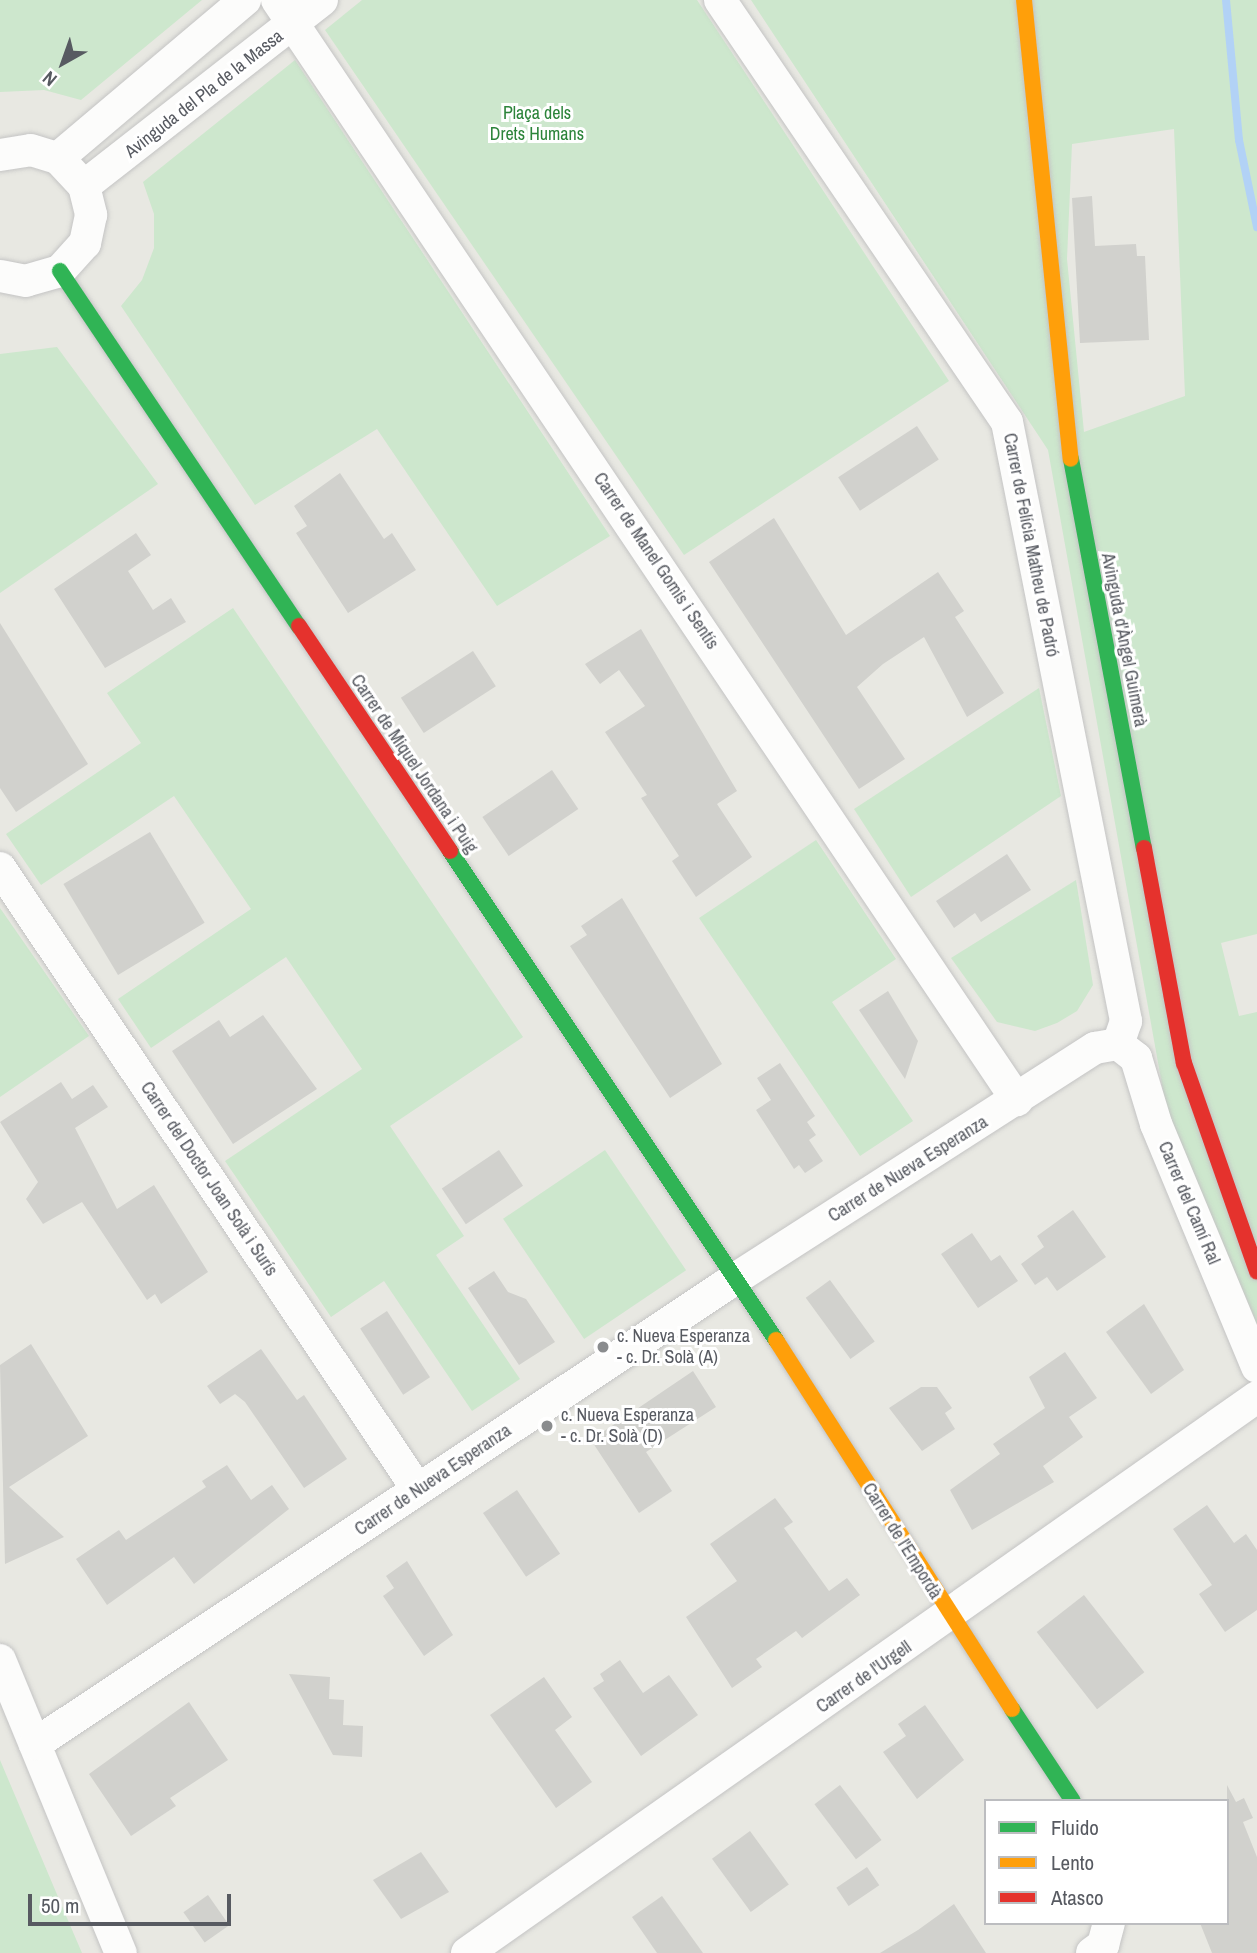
<!DOCTYPE html>
<meta charset="utf-8">
<style>
body{margin:0}
#map{position:relative;width:1257px;height:1953px;overflow:hidden;background:#e8e8e2;font-family:"Archivo Narrow",sans-serif}
div>[style]{position:absolute}
.green>*{inset:0;background:#cde7cd;transform-origin:0 0}
.stream>*{height:8px;margin:-4px;padding:0 4px;transform-origin:4px;border-radius:4px;background:#b2d2f6}
.building>*{inset:0;background:#d1d1cd;transform-origin:0 0}
.roads{filter:drop-shadow(0 0 2px #c4c4c4) drop-shadow(0 0 2px #c4c4c4)}
.street>*{height:32px;margin:-16px;padding:0 16px;transform-origin:16px;border-radius:16px;background:#fcfcfb}
.fast>*{height:16px;margin:-8px;padding:0 8px;transform-origin:8px;border-radius:8px;background:#30b455}
.slow>*{height:16px;margin:-8px;padding:0 8px;transform-origin:8px;border-radius:8px;background:#ff9f0a}
.jam>*{height:16px;margin:-8px;padding:0 8px;transform-origin:8px;border-radius:8px;background:#e5322d}
.dots>*{width:19px;height:19px;translate:-50% -50%;box-sizing:border-box;border:4px solid #fff;border-radius:50%}
span{translate:-50% -50%;white-space:nowrap;text-align:center;line-height:1.15;-webkit-text-stroke:6px #fff;paint-order:stroke}
.street-label{font-size:18px;color:#575a61}
.park-label{font-size:18px;color:#2c843a}
.poi-label{font-size:18px;color:#575a61}
.left{translate:0 -50%;text-align:left}
.legend{position:absolute;left:984px;top:1799px;width:245px;height:126px;box-sizing:border-box;background:#fff;border:2px solid #bcbdc0;margin:0;padding:9px 12px;list-style:none;font-size:21px;color:#575a61}
.legend li{display:flex;align-items:center;gap:14px;height:35px}
.legend b{width:35px;border:2px solid #bcbdc0}
.north{position:absolute;left:28px;top:28px;width:70px;height:70px;-webkit-text-stroke:5px #fff;paint-order:stroke;rotate:220deg;font-size:19px;font-weight:700;line-height:28px;text-align:center;color:#575a61}
.north::after{content:'';display:block;margin:auto;width:24px;height:32px;background:#575a61;clip-path:polygon(50% 0,100% 100%,50% 72%,0 100%)}
.scale{position:absolute;left:28px;top:1894px;width:203px;height:32px;box-sizing:border-box;border:4px solid #575a61;border-top:0;padding-left:9px;font-size:21px;line-height:24px;white-space:nowrap;color:#575a61;-webkit-text-stroke:5px #fff;paint-order:stroke}
</style>
<div id="map">
<div class="green">
<div style="clip-path:polygon(0 0,202px 0,81px 100px,44px 90px,0 92px)"></div>
<div style="clip-path:polygon(362px 0,697px 0,949px 381px,684px 555px,325px 30px)"></div>
<div style="clip-path:polygon(evenodd,751px 0,1257px 0,1257px 934px,1221px 943px,1239px 1016px,1257px 1012px,1257px 1324px,1166px 1107px,1048px 450px,751px 0,1174px 129px,1185px 396px,1084px 432px,1067px 259px,1072px 144px,1174px 129px)"></div>
<div style="clip-path:polygon(295px 60px,610px 536px,497px 606px,377px 429px,255px 505px,121px 306px,142px 280px,154px 248px,154px 214px,143px 182px)"></div>
<div style="clip-path:polygon(57px 347px,158px 484px,0 593px,0 354px)"></div>
<div style="clip-path:polygon(233px 608px,523px 1037px,390px 1126px,464px 1236px,436px 1255px,520px 1379px,472px 1411px,384px 1281px,331px 1317px,225px 1161px,362px 1069px,286px 957px,151px 1048px,118px 999px,251px 909px,174px 796px,41px 885px,6px 834px,141px 743px,107px 693px)"></div>
<div style="clip-path:polygon(1039px 688px,1061px 796px,911px 897px,854px 809px)"></div>
<div style="clip-path:polygon(816px 840px,896px 959px,832px 1002px,913px 1121px,860px 1156px,699px 918px)"></div>
<div style="clip-path:polygon(1076px 880px,1093px 985px,1077px 1011px,1057px 1023px,1035px 1031px,997px 1022px,951px 958px)"></div>
<div style="clip-path:polygon(0 908px,89px 1036px,0 1097px)"></div>
<div style="left:605px;top:1150px;width:145px;height:123px;rotate:56deg"></div>
<div style="clip-path:polygon(0 1760px,67px 1918px,82px 1953px,0 1953px)"></div>
</div>
<div class="stream">
<div style="left:1226px;top:0;width:141px;rotate:84.7deg"></div>
<div style="left:1239px;top:140px;width:89px;rotate:78.3deg"></div>
</div>
<div class="building">
<div style="clip-path:polygon(1092px 196px,1095px 246px,1136px 244px,1137px 256px,1145px 256px,1149px 340px,1080px 343px,1072px 198px)"></div>
<div style="left:917px;top:426px;width:40px;height:94px;rotate:57deg"></div>
<div style="clip-path:polygon(340px 473px,384px 539px,392px 533px,416px 570px,348px 613px,296px 533px,307px 526px,294px 506px)"></div>
<div style="clip-path:polygon(774px 518px,846px 635px,938px 572px,964px 611px,955px 617px,1004px 693px,967px 717px,924px 637px,883px 664px,857px 687px,905px 759px,859px 789px,709px 562px)"></div>
<div style="clip-path:polygon(136px 533px,151px 555px,128px 571px,153px 610px,171px 598px,186px 622px,105px 668px,54px 589px)"></div>
<div style="clip-path:polygon(0 623px,88px 764px,16px 812px,0 788px)"></div>
<div style="clip-path:polygon(641px 629px,737px 791px,717px 804px,752px 857px,696px 897px,672px 861px,679px 856px,641px 798px,647px 795px,605px 732px,645px 706px,619px 670px,600px 684px,585px 664px)"></div>
<div style="left:473px;top:651px;width:42px;height:86px;rotate:57deg"></div>
<div style="left:552px;top:770px;width:47px;height:84px;rotate:56deg"></div>
<div style="left:150px;top:832px;width:106px;height:101px;rotate:59deg"></div>
<div style="clip-path:polygon(1007px 854px,1031px 890px,981px 922px,975px 913px,954px 928px,936px 901px)"></div>
<div style="clip-path:polygon(622px 898px,722px 1064px,670px 1098px,570px 946px,587px 935px,581px 926px)"></div>
<div style="clip-path:polygon(888px 991px,918px 1041px,905px 1079px,859px 1010px)"></div>
<div style="clip-path:polygon(263px 1015px,317px 1089px,233px 1144px,172px 1051px,219px 1020px,230px 1037px)"></div>
<div style="clip-path:polygon(780px 1063px,815px 1116px,807px 1122px,816px 1135px,809px 1140px,823px 1161px,805px 1173px,799px 1165px,794px 1169px,756px 1110px,771px 1100px,757px 1078px)"></div>
<div style="clip-path:polygon(61px 1082px,72px 1099px,93px 1085px,108px 1107px,75px 1128px,117px 1209px,154px 1185px,208px 1272px,161px 1304px,155px 1294px,147px 1300px,82px 1202px,43px 1224px,26px 1199px,38px 1182px,0 1122px)"></div>
<div style="left:499px;top:1150px;width:43px;height:69px;rotate:56deg"></div>
<div style="clip-path:polygon(1073px 1210px,1106px 1257px,1057px 1291px,1047px 1277px,1035px 1285px,1021px 1264px,1044px 1247px,1037px 1236px)"></div>
<div style="clip-path:polygon(972px 1233px,991px 1261px,1000px 1255px,1018px 1281px,978px 1308px,941px 1254px)"></div>
<div style="clip-path:polygon(494px 1271px,508px 1292px,526px 1299px,555px 1342px,519px 1365px,468px 1288px)"></div>
<div style="left:830px;top:1280px;width:76px;height:30px;rotate:54deg"></div>
<div style="clip-path:polygon(1144px 1304px,1184px 1370px,1151px 1394px,1106px 1332px)"></div>
<div style="left:387px;top:1311px;width:79px;height:32px;rotate:57deg"></div>
<div style="clip-path:polygon(31px 1344px,88px 1436px,9px 1487px,64px 1537px,5px 1564px,0 1365px)"></div>
<div style="clip-path:polygon(261px 1349px,297px 1400px,304px 1395px,347px 1459px,304px 1488px,245px 1402px,235px 1394px,220px 1404px,207px 1386px)"></div>
<div style="clip-path:polygon(1065px 1352px,1097px 1398px,1069px 1417px,1083px 1437px,1043px 1466px,1054px 1482px,972px 1530px,950px 1490px,1000px 1454px,993px 1444px,1045px 1408px,1029px 1377px)"></div>
<div style="clip-path:polygon(693px 1371px,716px 1407px,646px 1452px,672px 1491px,639px 1513px,591px 1440px)"></div>
<div style="clip-path:polygon(921px 1387px,937px 1387px,952px 1408px,945px 1413px,955px 1429px,922px 1451px,889px 1408px)"></div>
<div style="clip-path:polygon(227px 1465px,251px 1500px,272px 1485px,289px 1509px,194px 1584px,174px 1557px,107px 1605px,76px 1559px,119px 1530px,126px 1540px,206px 1487px,202px 1481px)"></div>
<div style="left:517px;top:1490px;width:77px;height:41px;rotate:56deg"></div>
<div style="clip-path:polygon(775px 1498px,793px 1522px,784px 1528px,829px 1591px,847px 1578px,860px 1595px,802px 1638px,796px 1631px,756px 1659px,762px 1667px,732px 1688px,686px 1617px,737px 1581px,710px 1544px)"></div>
<div style="clip-path:polygon(1207px 1505px,1234px 1543px,1246px 1534px,1257px 1550px,1257px 1610px,1225px 1632px,1199px 1594px,1212px 1585px,1173px 1529px)"></div>
<div style="clip-path:polygon(407px 1561px,453px 1635px,424px 1656px,383px 1596px,394px 1588px,386px 1576px)"></div>
<div style="left:1084px;top:1595px;width:98px;height:60px;rotate:52deg"></div>
<div style="clip-path:polygon(620px 1660px,643px 1693px,669px 1675px,698px 1715px,641px 1756px,593px 1688px,604px 1681px,600px 1674px)"></div>
<div style="clip-path:polygon(289px 1674px,330px 1677px,329px 1699px,344px 1700px,343px 1725px,363px 1726px,362px 1757px,333px 1755px)"></div>
<div style="clip-path:polygon(544px 1677px,572px 1717px,555px 1730px,592px 1782px,556px 1808px,490px 1715px)"></div>
<div style="clip-path:polygon(189px 1702px,228px 1760px,170px 1798px,176px 1806px,131px 1836px,89px 1774px)"></div>
<div style="clip-path:polygon(925px 1705px,964px 1760px,917px 1799px,883px 1752px,906px 1736px,898px 1724px)"></div>
<div style="left:840px;top:1785px;width:69px;height:32px;rotate:53deg"></div>
<div style="clip-path:polygon(1227px 1785px,1236px 1802px,1244px 1798px,1253px 1818px,1243px 1822px,1257px 1857px,1257px 1953px,1212px 1953px,1200px 1923px,1227px 1923px)"></div>
<div style="left:750px;top:1831px;width:66px;height:47px;rotate:54deg"></div>
<div style="clip-path:polygon(421px 1852px,449px 1892px,401px 1919px,373px 1880px)"></div>
<div style="left:867px;top:1867px;width:22px;height:37px;rotate:56deg"></div>
<div style="left:208px;top:1895px;width:37px;height:30px;rotate:55deg"></div>
<div style="clip-path:polygon(662px 1896px,703px 1953px,657px 1953px,632px 1917px)"></div>
<div style="clip-path:polygon(954px 1904px,986px 1953px,880px 1953px,918px 1930px)"></div>
</div>
<div class="roads">
<div class="street">
<div style="left:277px;top:0;width:1326px;rotate:56.07deg"></div>
<div style="left:720px;top:0;width:510px;rotate:55.78deg"></div>
<div style="left:1007px;top:422px;width:611px;rotate:78.76deg"></div>
<div style="left:1126px;top:1021px;width:24px;rotate:109deg"></div>
<div style="left:0;top:155px;width:31px;rotate:-9deg"></div>
<div style="left:31px;top:150px;width:28px;rotate:17deg"></div>
<div style="left:58px;top:158px;width:38px;rotate:47deg"></div>
<div style="left:84px;top:186px;width:30px;rotate:76deg"></div>
<div style="left:91px;top:215px;width:29px;rotate:102deg"></div>
<div style="left:85px;top:243px;width:38px;rotate:132deg"></div>
<div style="left:60px;top:271px;width:35px;rotate:164deg"></div>
<div style="left:26px;top:281px;width:26px;rotate:-169deg"></div>
<div style="left:58px;top:158px;width:245px;rotate:-40.2deg"></div>
<div style="left:84px;top:186px;width:302px;rotate:-38deg"></div>
<div style="left:0;top:868px;width:749px;rotate:56.1deg"></div>
<div style="left:1118px;top:1044px;width:23px;rotate:38deg"></div>
<div style="left:1136px;top:1058px;width:69px;rotate:73.1deg"></div>
<div style="left:1156px;top:1124px;width:263px;rotate:67.4deg"></div>
<div style="left:0;top:1660px;width:317px;rotate:67.6deg"></div>
<div style="left:35px;top:1744px;width:827px;rotate:-33.61deg"></div>
<div style="left:724px;top:1286px;width:441px;rotate:-32.7deg"></div>
<div style="left:1095px;top:1048px;width:23px;rotate:-10deg"></div>
<div style="left:467px;top:1953px;width:966px;rotate:-35.14deg"></div>
<div style="left:1092px;top:1953px;width:14px;rotate:-36deg"></div>
<div style="left:1103px;top:1945px;width:23px;rotate:-75deg"></div>
</div>
<div class="fast">
<div style="left:60px;top:271px;width:428px;rotate:56.1deg"></div>
<div style="left:1071px;top:459px;width:396px;rotate:79.4deg"></div>
<div style="left:450px;top:851px;width:588px;rotate:56.31deg"></div>
<div style="left:1012px;top:1709px;width:110px;rotate:56.5deg"></div>
</div>
<div class="slow">
<div style="left:1024px;top:0;width:461px;rotate:84.2deg"></div>
<div style="left:776px;top:1340px;width:438px;rotate:57.4deg"></div>
</div>
<div class="jam">
<div style="left:299px;top:626px;width:271px;rotate:56.1deg"></div>
<div style="left:1144px;top:848px;width:219px;rotate:79.5deg"></div>
<div style="left:1184px;top:1063px;width:221px;rotate:70.7deg"></div>
</div>
</div>
<div class="dots">
<div style="left:603px;top:1347px;background:#8a8c8e"></div>
<div style="left:547px;top:1426px;background:#8a8c8e"></div>
</div>
<div class="street-label">
<span style="left:204px;top:94px;rotate:-38deg">Avinguda del Pla de la Massa</span>
<span style="left:1031px;top:545px;rotate:79deg">Carrer de Felícia Matheu de Padró</span>
<span style="left:656px;top:561px;rotate:56deg">Carrer de Manel Gomis i Sentís</span>
<span style="left:1124px;top:640px;rotate:79deg">Avinguda d'Àngel Guimerà</span>
<span style="left:414px;top:764px;rotate:56deg">Carrer de Miquel Jordana i Puig</span>
<span style="left:908px;top:1169px;rotate:-32deg">Carrer de Nueva Esperanza</span>
<span style="left:209px;top:1179px;rotate:56deg">Carrer del Doctor Joan Solà i Surís</span>
<span style="left:1189px;top:1203px;rotate:67deg">Carrer del Camí Ral</span>
<span style="left:433px;top:1480px;rotate:-34deg">Carrer de Nueva Esperanza</span>
<span style="left:902px;top:1541px;rotate:58deg">Carrer de l'Empordà</span>
<span style="left:864px;top:1677px;rotate:-35deg">Carrer de l'Urgell</span>
</div>
<div class="park-label">
<span style="left:537px;top:124px">Plaça dels<br>Drets Humans</span>
</div>
<div class="poi-label">
<span class="left" style="left:617px;top:1347px">c. Nueva Esperanza<br>- c. Dr. Solà (A)</span>
<span class="left" style="left:561px;top:1426px">c. Nueva Esperanza<br>- c. Dr. Solà (D)</span>
</div>
<ul class="legend">
<li><b style="height:9px;background:#30b455"></b>Fluido</li>
<li><b style="height:9px;background:#ff9f0a"></b>Lento</li>
<li><b style="height:9px;background:#e5322d"></b>Atasco</li>
</ul>
<div class="north">N</div>
<div class="scale">50 m</div>
</div>
